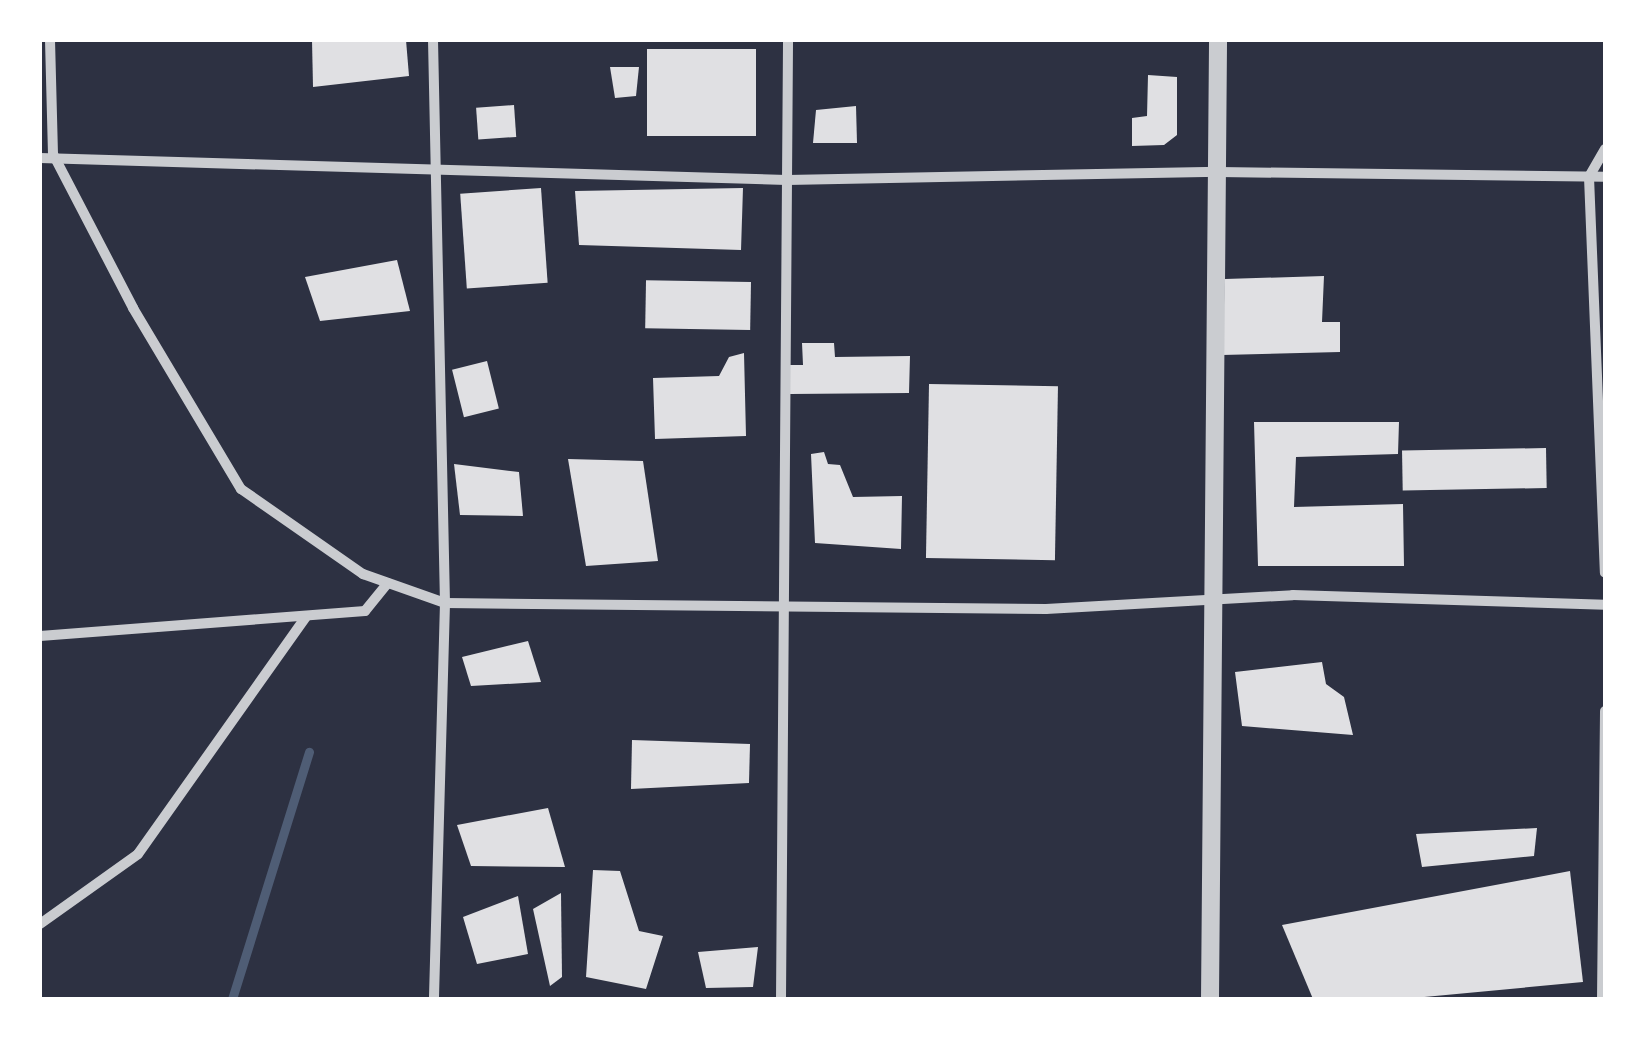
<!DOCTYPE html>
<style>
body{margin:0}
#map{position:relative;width:1645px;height:1039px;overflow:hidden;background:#2d3142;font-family:Overpass,sans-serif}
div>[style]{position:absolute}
.stream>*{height:9px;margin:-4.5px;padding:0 4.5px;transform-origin:4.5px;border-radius:4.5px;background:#4f5d75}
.building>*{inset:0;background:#e0e0e3;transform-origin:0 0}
.minor>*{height:10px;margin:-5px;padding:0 5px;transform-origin:5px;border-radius:5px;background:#caccd0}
.tertiary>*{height:18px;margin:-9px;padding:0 9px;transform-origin:9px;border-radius:9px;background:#caccd0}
span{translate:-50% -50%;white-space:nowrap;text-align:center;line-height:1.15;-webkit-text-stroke:8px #fff;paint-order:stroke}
.frame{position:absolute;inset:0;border:42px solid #fff;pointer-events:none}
</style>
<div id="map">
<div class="stream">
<div style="left:232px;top:999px;width:259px;rotate:-72.7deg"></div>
</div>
<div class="building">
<div style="clip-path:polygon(312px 40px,406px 40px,409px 76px,313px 87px)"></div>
<div style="left:756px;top:49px;width:87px;height:109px;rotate:90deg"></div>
<div style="clip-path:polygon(610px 67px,639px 67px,636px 96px,615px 98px)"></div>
<div style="clip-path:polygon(1148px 75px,1177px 77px,1177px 135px,1164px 145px,1132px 146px,1132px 118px,1147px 116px)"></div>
<div style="left:514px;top:105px;width:32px;height:38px;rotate:86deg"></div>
<div style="clip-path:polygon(856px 106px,857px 143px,813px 143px,816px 110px)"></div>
<div style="left:541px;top:188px;width:95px;height:81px;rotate:86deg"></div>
<div style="clip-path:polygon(743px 188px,741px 250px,579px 245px,575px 191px)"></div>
<div style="clip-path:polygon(397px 260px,410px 311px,320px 321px,305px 277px)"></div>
<div style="clip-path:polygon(1324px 276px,1322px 322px,1340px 322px,1340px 352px,1222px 355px,1225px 279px)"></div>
<div style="left:751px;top:282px;width:48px;height:105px;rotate:91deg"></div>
<div style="clip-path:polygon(802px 343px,834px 343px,835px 357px,910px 356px,909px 393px,790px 394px,789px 365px,803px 365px)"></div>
<div style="clip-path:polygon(744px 353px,746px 436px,655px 439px,653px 378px,719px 376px,729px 357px)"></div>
<div style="left:487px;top:361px;width:49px;height:36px;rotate:76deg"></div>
<div style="left:929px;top:384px;width:129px;height:174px;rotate:1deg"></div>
<div style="clip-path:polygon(1254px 422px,1399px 422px,1398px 454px,1296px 457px,1294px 507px,1403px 504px,1404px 566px,1258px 566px)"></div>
<div style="left:1546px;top:448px;width:40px;height:144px;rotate:89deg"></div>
<div style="clip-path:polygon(824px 452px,828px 464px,840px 465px,853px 497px,902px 496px,901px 549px,815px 543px,811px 454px)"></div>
<div style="clip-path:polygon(568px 459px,643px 461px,658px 561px,586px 566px)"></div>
<div style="clip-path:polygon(454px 464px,519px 472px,523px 516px,460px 515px)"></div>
<div style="clip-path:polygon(528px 641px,541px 682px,471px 686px,462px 657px)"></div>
<div style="clip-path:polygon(1322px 662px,1326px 684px,1344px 697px,1353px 735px,1242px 726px,1235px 672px)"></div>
<div style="clip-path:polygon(632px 740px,750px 744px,749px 783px,631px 789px)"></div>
<div style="clip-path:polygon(548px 808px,565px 867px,471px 866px,457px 825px)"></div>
<div style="clip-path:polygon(1537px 828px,1534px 856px,1422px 867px,1416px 834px)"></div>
<div style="clip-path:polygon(593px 870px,620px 871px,639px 931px,663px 936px,646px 989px,586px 977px)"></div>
<div style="clip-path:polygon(1570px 871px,1583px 982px,1403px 999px,1313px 999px,1282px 925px)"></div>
<div style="clip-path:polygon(561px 893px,562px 977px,550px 986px,533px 909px)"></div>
<div style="clip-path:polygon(518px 896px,528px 954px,477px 964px,463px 917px)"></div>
<div style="clip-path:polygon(758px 947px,753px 987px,706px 988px,698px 952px)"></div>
</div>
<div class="minor">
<div style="left:50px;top:40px;width:114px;rotate:88.5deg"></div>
<div style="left:53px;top:154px;width:174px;rotate:62.5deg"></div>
<div style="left:133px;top:308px;width:211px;rotate:59.2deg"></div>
<div style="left:241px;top:489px;width:149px;rotate:34.9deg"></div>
<div style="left:363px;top:574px;width:87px;rotate:19.5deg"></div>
<div style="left:445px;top:603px;width:601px;rotate:0.57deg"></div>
<div style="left:1046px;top:609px;width:247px;rotate:-3.2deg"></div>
<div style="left:1293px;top:595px;width:312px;rotate:1.8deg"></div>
<div style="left:433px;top:40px;width:563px;rotate:88.78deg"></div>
<div style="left:445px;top:603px;width:396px;rotate:91.6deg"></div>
<div style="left:1605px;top:149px;width:32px;rotate:120deg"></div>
<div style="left:1589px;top:177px;width:396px;rotate:87.7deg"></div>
<div style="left:40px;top:158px;width:747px;rotate:1.69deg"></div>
<div style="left:787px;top:180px;width:432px;rotate:-1.1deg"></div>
<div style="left:1219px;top:172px;width:386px;rotate:0.7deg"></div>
<div style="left:40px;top:636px;width:326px;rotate:-4.4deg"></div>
<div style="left:365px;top:611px;width:36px;rotate:-51deg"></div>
<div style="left:40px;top:924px;width:120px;rotate:-35.5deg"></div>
<div style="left:138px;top:854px;width:291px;rotate:-54.7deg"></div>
<div style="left:781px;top:999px;width:959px;rotate:-89.58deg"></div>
<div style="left:1602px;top:999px;width:288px;rotate:-89.4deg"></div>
</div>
<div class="tertiary">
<div style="left:1210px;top:999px;width:959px;rotate:-89.52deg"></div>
</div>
<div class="frame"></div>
</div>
